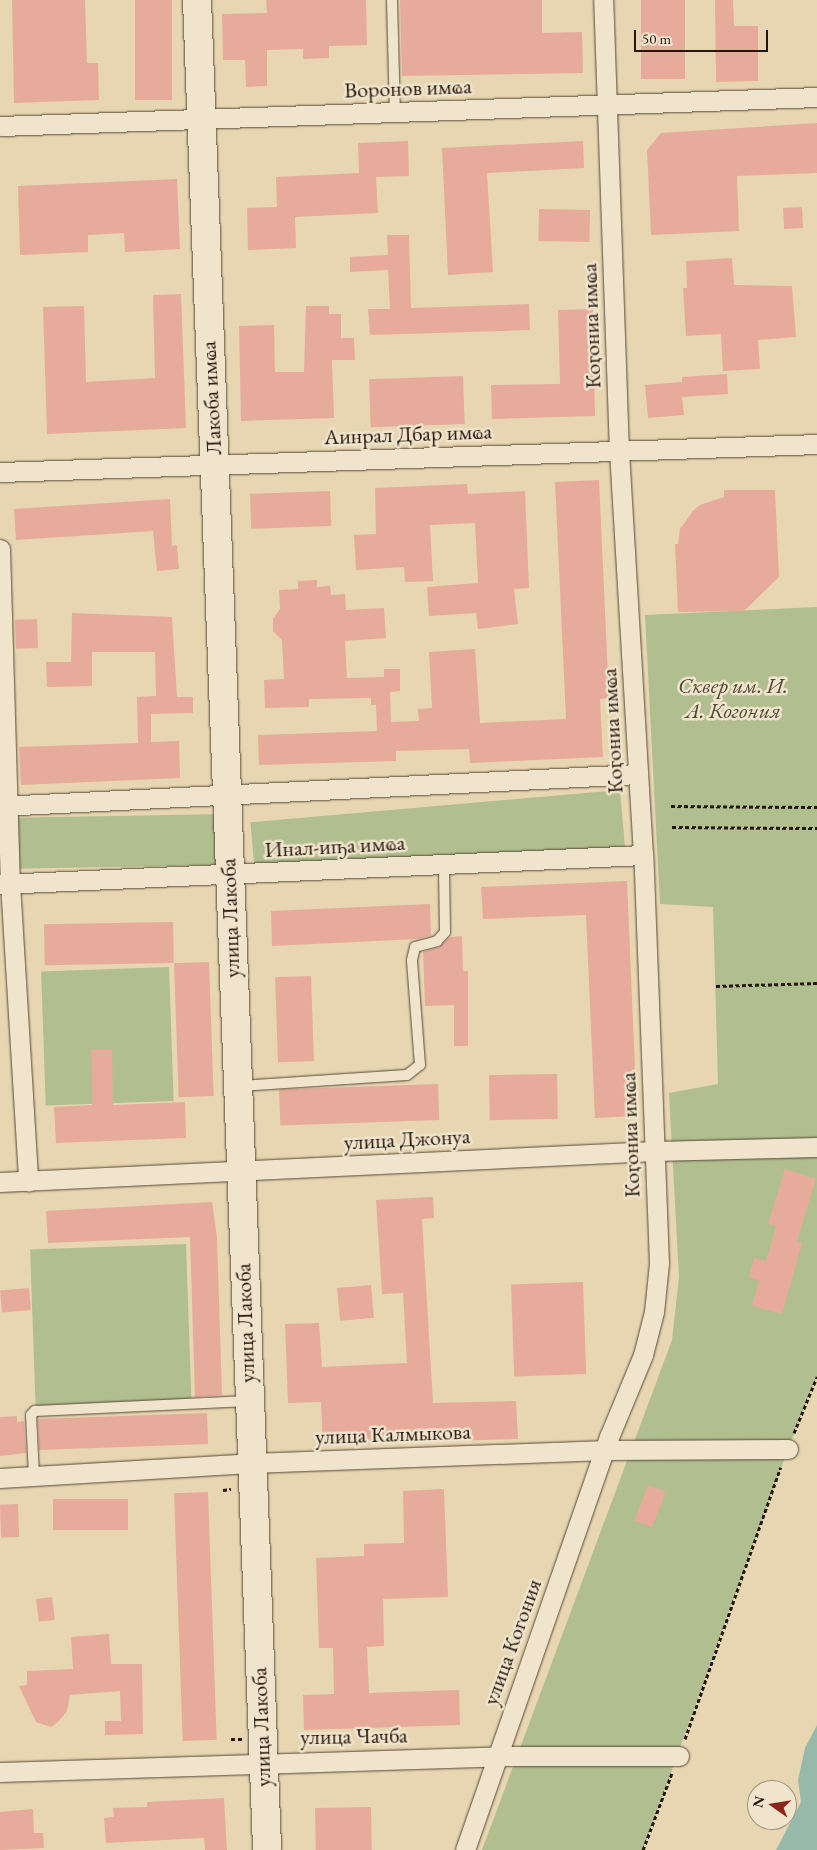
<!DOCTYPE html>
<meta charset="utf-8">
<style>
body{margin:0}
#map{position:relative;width:817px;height:1850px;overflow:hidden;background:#e8d6b2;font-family:"EB Garamond",serif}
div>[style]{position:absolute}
.green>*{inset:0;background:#b1bf90;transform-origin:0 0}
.water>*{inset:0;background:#97b9aa}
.building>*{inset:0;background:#e6ab9a;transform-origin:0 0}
.path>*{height:3px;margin-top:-1.5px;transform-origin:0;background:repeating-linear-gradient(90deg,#25170c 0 4px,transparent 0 6.5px)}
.roads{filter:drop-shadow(0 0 1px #564736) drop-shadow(0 0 1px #564736)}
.lane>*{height:10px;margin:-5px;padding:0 5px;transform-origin:5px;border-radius:5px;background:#f0e4cd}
.street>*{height:19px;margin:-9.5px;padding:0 9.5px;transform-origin:9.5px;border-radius:9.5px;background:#f0e4cd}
.secondary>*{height:28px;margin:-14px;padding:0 14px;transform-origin:14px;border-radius:14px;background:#f0e4cd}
span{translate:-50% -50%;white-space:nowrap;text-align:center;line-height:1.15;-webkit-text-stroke:5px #f0e4cd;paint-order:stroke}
.street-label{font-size:22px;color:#25170c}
.park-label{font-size:22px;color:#4f4934;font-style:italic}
.north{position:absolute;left:747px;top:1780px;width:50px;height:50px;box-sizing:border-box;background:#f0e4cd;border:1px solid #9f9280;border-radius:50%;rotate:283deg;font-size:14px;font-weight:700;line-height:20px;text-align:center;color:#25170c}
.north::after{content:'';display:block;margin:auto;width:18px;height:22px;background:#8f2418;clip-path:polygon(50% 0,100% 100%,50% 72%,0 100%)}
.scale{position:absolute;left:634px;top:30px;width:134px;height:22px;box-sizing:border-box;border:2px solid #25170c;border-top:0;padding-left:6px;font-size:15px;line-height:18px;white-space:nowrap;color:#25170c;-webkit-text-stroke:4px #f0e4cd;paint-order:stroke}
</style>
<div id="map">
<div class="green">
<div style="clip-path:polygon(817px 607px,817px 1377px,788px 1449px,643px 1850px,482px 1850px,672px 1340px,679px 1277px,669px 1093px,718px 1084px,713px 907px,660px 904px,645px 615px)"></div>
<div style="left:620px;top:790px;width:60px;height:371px;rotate:85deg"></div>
<div style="left:224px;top:814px;width:51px;height:224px;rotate:89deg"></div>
<div style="left:169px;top:967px;width:134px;height:128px;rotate:88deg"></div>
<div style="left:186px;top:1244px;width:160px;height:156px;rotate:88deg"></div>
</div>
<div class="water">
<div style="clip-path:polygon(817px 1725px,817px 1850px,776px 1850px,801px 1802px,798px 1780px,805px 1748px)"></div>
</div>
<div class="building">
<div style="clip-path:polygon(12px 0,85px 0,87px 63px,98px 63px,99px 100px,14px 103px)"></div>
<div style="left:135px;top:0;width:37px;height:100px"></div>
<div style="clip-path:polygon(266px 0,366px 0,367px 45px,329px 46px,329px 58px,303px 59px,303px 49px,267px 50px,267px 86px,246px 87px,245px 60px,223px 60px,222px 14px,267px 13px)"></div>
<div style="clip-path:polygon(400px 0,542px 0,542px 33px,582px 32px,583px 73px,402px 76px)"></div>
<div style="left:641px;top:0;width:44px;height:79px"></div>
<div style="clip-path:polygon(715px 0,733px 0,734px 26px,758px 26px,758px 81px,716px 82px)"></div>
<div style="clip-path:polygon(817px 123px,817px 173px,737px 176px,739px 231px,651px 235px,647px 150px,661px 133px)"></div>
<div style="clip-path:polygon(408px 141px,409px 176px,376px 177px,378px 213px,295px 217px,296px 248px,248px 250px,247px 208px,277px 207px,276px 177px,359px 173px,358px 143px)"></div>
<div style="clip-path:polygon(583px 141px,584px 168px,487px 173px,493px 272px,448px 275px,442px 148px)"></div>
<div style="clip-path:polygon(177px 179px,180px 249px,125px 252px,124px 233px,88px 235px,88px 252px,20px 255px,18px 186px)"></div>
<div style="left:802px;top:207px;width:21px;height:19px;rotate:87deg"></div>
<div style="left:539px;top:209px;width:51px;height:32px;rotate:1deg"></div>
<div style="clip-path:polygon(387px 235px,409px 235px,411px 308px,529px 304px,530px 330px,370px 335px,368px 309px,390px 309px,388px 270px,350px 272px,350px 257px,388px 255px)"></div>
<div style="clip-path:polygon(732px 258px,734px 285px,792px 286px,796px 337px,758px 340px,760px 369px,723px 371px,721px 334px,686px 336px,683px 288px,687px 288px,686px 261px)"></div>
<div style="clip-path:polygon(181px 294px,186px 428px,47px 434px,43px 307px,84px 306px,86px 382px,155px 378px,153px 295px)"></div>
<div style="clip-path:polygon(306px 306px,329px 306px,329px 314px,341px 314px,341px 338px,354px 338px,355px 360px,332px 360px,334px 418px,241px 421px,239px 326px,274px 325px,275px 372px,304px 372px)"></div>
<div style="clip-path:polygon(593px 309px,595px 416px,492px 419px,491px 385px,560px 384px,558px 310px)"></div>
<div style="clip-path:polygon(727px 374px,728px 394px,682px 397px,684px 415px,648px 418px,645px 385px,682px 382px,682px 377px)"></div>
<div style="left:463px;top:376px;width:48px;height:94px;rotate:88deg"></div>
<div style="clip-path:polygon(599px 480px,609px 698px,600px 699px,603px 757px,470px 763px,469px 749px,396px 751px,396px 761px,259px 765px,258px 735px,377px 731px,376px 705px,371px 705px,371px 698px,309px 699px,309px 707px,265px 708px,264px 680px,284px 679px,282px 640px,273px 631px,273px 619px,280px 609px,279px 590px,298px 589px,298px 581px,317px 580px,317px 587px,330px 586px,331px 595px,345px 594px,346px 610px,384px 608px,386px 638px,345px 641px,347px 678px,384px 677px,384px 669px,400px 669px,400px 691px,390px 692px,391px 722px,419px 721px,418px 709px,432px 708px,429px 652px,475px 649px,480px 723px,566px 719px,555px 482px)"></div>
<div style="clip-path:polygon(467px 484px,468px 494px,525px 491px,529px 588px,514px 589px,518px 624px,478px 629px,476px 613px,429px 616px,427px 587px,478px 583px,475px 523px,430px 525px,433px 581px,405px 582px,404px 567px,356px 570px,354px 535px,376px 534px,375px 488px)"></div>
<div style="clip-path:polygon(724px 490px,775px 490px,779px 577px,744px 611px,678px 612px,675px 544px,678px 544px,680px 529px,693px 511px,700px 505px,724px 497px)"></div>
<div style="left:330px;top:491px;width:35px;height:80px;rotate:88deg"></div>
<div style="clip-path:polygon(170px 499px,172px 546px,177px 545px,179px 569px,157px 571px,153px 531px,16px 540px,14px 509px)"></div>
<div style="clip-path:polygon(72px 613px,172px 617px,177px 697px,193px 697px,193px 713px,151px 714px,151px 742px,179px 741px,180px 778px,21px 785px,19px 747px,138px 743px,137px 697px,156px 696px,155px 652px,92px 652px,92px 686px,47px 687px,46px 662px,71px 662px)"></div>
<div style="left:37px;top:619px;width:29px;height:22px;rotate:88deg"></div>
<div style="clip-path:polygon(627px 881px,637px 1116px,595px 1118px,586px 915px,483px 919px,481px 887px)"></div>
<div style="clip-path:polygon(430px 904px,431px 935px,418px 939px,272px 946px,271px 911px)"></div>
<div style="left:173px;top:922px;width:41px;height:129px;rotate:89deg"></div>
<div style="clip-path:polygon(462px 936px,463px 971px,468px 971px,468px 1046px,454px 1046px,454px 1005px,425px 1006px,423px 952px,439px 947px,450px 937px)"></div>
<div style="left:209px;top:962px;width:134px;height:35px;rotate:88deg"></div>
<div style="left:311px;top:976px;width:85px;height:36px;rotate:88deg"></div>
<div style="clip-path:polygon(91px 1050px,112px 1050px,113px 1105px,185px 1102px,186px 1138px,56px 1143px,54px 1107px,92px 1105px)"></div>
<div style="left:557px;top:1074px;width:45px;height:68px;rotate:89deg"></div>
<div style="left:438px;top:1084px;width:36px;height:159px;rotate:88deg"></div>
<div style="clip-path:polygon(785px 1169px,816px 1179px,797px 1241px,802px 1243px,782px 1314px,752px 1306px,759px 1280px,749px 1277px,754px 1258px,766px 1261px,776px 1226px,768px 1224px)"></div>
<div style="clip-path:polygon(433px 1197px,434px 1218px,422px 1219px,433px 1403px,516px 1401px,518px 1439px,445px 1441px,445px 1432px,403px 1434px,404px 1442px,323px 1446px,321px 1402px,288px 1403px,285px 1324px,319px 1323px,322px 1367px,407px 1363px,403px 1293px,382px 1294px,376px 1200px)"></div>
<div style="clip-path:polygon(212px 1202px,217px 1237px,222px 1395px,195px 1397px,190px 1237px,48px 1243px,46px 1211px)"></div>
<div style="left:583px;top:1282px;width:92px;height:72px;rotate:88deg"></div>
<div style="left:371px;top:1285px;width:33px;height:34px;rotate:85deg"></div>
<div style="left:29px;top:1288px;width:22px;height:29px;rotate:85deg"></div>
<div style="left:207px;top:1413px;width:31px;height:169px;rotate:88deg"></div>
<div style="clip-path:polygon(17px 1416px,17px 1422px,24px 1421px,26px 1453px,0 1456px,0 1417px)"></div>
<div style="left:648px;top:1485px;width:19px;height:38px;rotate:21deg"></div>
<div style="clip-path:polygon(444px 1489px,448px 1597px,383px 1599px,384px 1646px,367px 1647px,369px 1693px,459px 1690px,460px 1725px,304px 1730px,303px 1695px,334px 1694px,333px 1648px,319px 1648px,316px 1558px,364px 1556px,364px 1544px,404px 1543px,403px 1491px)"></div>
<div style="left:208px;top:1492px;width:248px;height:34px;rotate:88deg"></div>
<div style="left:128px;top:1499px;width:31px;height:75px;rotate:90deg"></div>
<div style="left:18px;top:1504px;width:33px;height:18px;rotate:88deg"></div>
<div style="left:52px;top:1597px;width:23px;height:16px;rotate:83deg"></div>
<div style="clip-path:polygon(109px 1634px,111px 1664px,142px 1664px,143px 1734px,105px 1735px,105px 1721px,121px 1721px,120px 1691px,70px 1695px,67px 1711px,58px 1722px,51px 1727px,36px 1722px,19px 1686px,27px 1685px,27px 1671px,73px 1669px,71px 1637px)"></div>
<div style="clip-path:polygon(224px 1798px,227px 1850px,205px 1850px,204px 1838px,106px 1843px,104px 1818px,114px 1817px,113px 1808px,147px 1807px,147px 1802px)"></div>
<div style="left:371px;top:1807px;width:43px;height:56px;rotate:89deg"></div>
<div style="clip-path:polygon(33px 1809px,34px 1833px,43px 1833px,44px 1848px,0 1850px,0 1812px)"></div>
</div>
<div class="path">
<div style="left:671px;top:806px;width:146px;rotate:0.4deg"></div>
<div style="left:672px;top:827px;width:145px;rotate:0.4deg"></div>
<div style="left:716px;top:986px;width:101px;rotate:-1.7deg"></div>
<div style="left:794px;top:1433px;width:61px;rotate:-67.7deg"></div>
<div style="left:223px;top:1490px;width:8px;rotate:-7deg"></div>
<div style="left:231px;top:1739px;width:11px"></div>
<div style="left:685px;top:1739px;width:288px;rotate:-70.6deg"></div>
<div style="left:643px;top:1850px;width:82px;rotate:-69.4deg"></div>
</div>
<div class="roads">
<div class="lane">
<div style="left:392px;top:0;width:112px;rotate:88.5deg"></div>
<div style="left:240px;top:1086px;width:167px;rotate:-3.8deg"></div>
<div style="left:407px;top:1075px;width:16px;rotate:-38deg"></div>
<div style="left:420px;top:1065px;width:105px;rotate:-94.4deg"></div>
<div style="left:412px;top:960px;width:13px;rotate:-77deg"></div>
<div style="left:415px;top:947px;width:23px;rotate:-15deg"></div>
<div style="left:437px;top:941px;width:12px;rotate:-48deg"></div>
<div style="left:445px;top:932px;width:67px;rotate:-90.9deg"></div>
<div style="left:34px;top:1476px;width:61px;rotate:-92.8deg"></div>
<div style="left:31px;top:1415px;width:6px;rotate:-45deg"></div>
<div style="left:35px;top:1411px;width:214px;rotate:-2.7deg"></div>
</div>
<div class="street">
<div style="left:0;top:126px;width:818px;rotate:-2.03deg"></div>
<div style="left:0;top:472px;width:817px;rotate:-1.96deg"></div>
<div style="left:0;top:549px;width:334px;rotate:88.3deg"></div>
<div style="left:10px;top:883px;width:299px;rotate:86.5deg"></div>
<div style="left:0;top:806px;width:639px;rotate:-2.87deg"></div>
<div style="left:0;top:884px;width:644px;rotate:-2.58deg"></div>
<div style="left:0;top:1182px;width:655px;rotate:-2.71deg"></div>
<div style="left:654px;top:1151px;width:163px;rotate:-1.4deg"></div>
<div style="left:0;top:1478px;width:251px;rotate:-3.4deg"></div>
<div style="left:251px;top:1463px;width:355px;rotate:-2.1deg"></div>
<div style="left:606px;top:1450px;width:182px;rotate:-0.3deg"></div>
<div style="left:0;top:1772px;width:496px;rotate:-1.8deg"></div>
<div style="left:496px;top:1756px;width:183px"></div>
<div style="left:465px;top:1850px;width:437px;rotate:-70.8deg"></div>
<div style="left:609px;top:1437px;width:89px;rotate:-67.5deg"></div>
<div style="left:643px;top:1355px;width:44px;rotate:-75.7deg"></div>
<div style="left:654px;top:1312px;width:49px;rotate:-84.2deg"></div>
<div style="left:659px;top:1263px;width:408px;rotate:-92.2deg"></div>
<div style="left:643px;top:855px;width:404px;rotate:-93.4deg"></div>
<div style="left:619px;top:452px;width:452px;rotate:-92deg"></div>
</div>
<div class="secondary">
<div style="left:197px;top:0;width:1851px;rotate:87.83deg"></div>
</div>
</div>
<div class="street-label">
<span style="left:408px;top:88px;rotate:-2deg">Воронов имҩа</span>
<span style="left:591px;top:326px;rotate:-92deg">Коӷониа имҩа</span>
<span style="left:211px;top:398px;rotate:-93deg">Лакоба имҩа</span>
<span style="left:408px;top:434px;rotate:-2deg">Аинрал Дбар имҩа</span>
<span style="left:612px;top:731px;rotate:-93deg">Коӷониа имҩа</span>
<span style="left:335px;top:846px;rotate:-3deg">Инал-иҧа имҩа</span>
<span style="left:230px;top:918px;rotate:-92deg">улица Лакоба</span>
<span style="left:630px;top:1135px;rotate:-92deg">Коӷониа имҩа</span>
<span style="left:407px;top:1139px;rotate:-3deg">улица Джонуа</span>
<span style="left:245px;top:1323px;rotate:-92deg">улица Лакоба</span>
<span style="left:393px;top:1434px;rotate:-2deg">улица Калмыкова</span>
<span style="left:512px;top:1642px;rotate:-70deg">улица Когония</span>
<span style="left:261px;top:1727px;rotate:-92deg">улица Лакоба</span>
<span style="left:354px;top:1736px;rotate:-1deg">улица Чачба</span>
</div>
<div class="park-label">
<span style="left:733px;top:698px">Сквер им. И.<br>А. Когония</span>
</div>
<div class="north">N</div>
<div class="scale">50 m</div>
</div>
